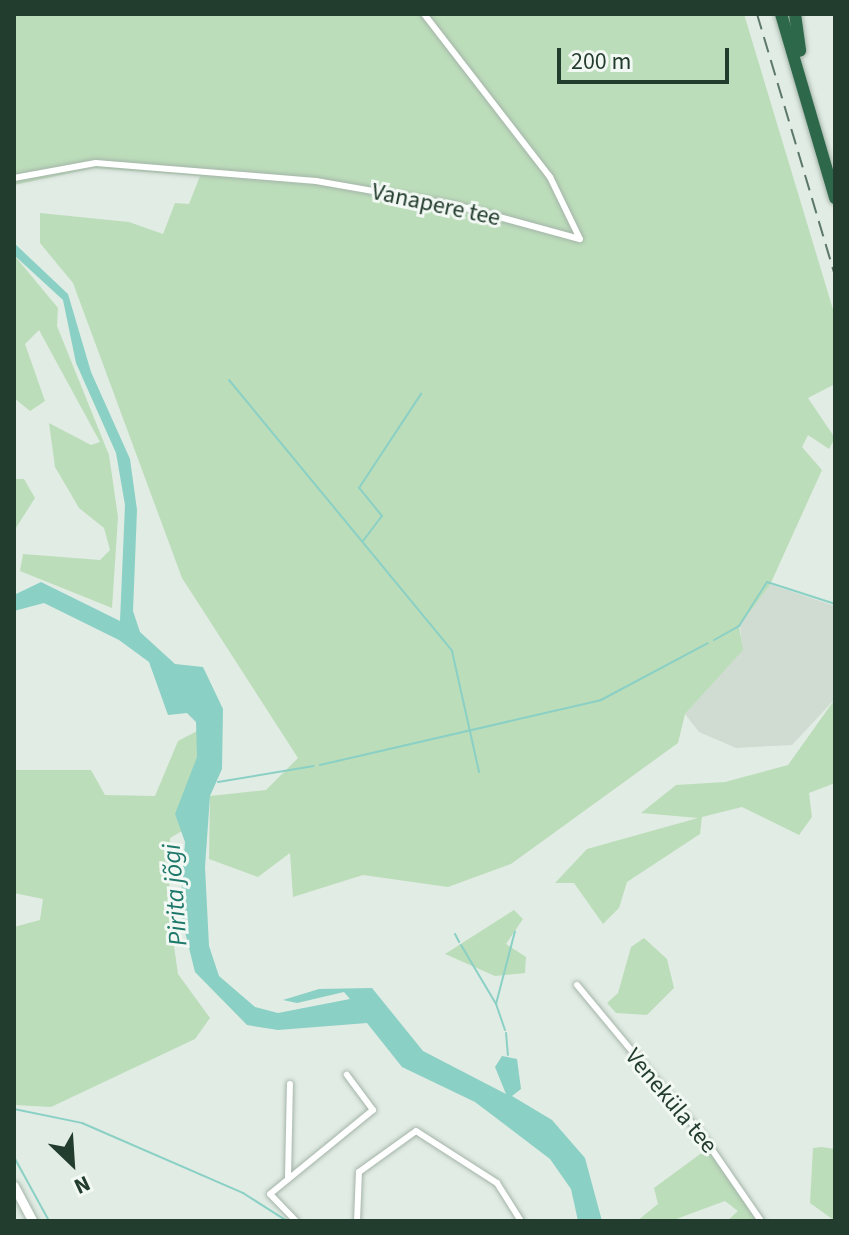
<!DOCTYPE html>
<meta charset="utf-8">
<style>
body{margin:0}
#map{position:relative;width:849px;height:1235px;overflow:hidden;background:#e1ece4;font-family:"Source Sans 3",sans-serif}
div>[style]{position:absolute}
.built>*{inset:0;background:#d0dcd2}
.green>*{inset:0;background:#bcddba}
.water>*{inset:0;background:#8ad0c5}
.stream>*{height:2px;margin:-1px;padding:0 1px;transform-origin:1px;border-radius:1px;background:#8ad0c5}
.roads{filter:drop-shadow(0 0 2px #a4b4a9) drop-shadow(0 0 2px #a4b4a9)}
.street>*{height:6px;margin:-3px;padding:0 3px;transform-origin:3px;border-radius:3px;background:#fff}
.secondary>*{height:9px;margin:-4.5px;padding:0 4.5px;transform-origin:4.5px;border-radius:4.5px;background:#fff}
.highway>*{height:12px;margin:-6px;padding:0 6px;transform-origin:6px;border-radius:6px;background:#2e684a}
.rail>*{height:2px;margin-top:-1px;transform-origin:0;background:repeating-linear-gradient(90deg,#5c7868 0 16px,transparent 0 24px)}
span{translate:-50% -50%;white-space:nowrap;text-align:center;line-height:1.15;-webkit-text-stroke:6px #f2f8f3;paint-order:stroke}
.street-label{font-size:24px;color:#223c2d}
.water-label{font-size:26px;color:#1d786a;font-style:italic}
.frame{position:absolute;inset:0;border:16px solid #223c2d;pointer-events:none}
.north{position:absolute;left:32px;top:1123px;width:80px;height:80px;-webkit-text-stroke:6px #f2f8f3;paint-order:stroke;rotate:155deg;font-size:22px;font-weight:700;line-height:32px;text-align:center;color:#223c2d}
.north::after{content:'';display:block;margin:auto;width:28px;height:36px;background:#223c2d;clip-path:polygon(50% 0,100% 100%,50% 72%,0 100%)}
.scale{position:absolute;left:557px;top:48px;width:172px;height:36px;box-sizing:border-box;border:4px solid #223c2d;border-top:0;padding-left:10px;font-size:24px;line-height:28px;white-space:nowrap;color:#223c2d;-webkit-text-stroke:6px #f2f8f3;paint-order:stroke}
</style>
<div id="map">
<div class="built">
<div style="clip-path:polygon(769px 584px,835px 606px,835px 699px,792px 745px,736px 748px,699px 732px,685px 714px,742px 650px,740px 624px)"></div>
</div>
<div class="green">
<div style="clip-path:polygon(14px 14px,744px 14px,835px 316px,835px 384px,808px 398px,835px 438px,829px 449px,808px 435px,802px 447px,822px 470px,770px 585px,739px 626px,743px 650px,685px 714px,678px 743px,511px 864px,448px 887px,363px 875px,293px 897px,290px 853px,258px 877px,209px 859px,210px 796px,266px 790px,298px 758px,182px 578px,73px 283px,40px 243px,40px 213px,129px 222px,163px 234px,175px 203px,189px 204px,200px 176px,94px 168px,14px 185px)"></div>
<div style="clip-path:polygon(14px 255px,58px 308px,57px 326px,109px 455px,118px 517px,112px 608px,20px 571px,23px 554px,100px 560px,110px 550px,104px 528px,79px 508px,55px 467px,49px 423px,91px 445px,100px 442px,39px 330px,25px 344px,45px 401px,30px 411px,14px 398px)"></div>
<div style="clip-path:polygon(14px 479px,24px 479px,35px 498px,14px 531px)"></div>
<div style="clip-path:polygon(835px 699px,835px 783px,809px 793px,812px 817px,799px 835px,742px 807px,702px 817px,700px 834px,627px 882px,619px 908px,603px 924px,574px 883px,555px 883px,587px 849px,698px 818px,641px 813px,676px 785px,725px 782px,788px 765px)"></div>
<div style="clip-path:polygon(199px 730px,215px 745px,200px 800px,175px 814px,182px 831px,170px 838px,169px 911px,178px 974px,210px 1018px,195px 1039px,51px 1107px,14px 1105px,14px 927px,40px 920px,43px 899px,14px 893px,14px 770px,91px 770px,105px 795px,155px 796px,178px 741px)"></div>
<div style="clip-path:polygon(514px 910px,523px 919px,506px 944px,526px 957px,525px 973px,495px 976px,445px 954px)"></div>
<div style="clip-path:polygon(644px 938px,667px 959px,674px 988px,647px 1015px,616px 1013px,607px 1003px,618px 993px,631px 947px)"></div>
<div style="clip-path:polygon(822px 1147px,835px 1149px,835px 1221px,810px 1203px,813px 1148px)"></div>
<div style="clip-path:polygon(707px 1149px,758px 1221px,727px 1221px,738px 1211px,725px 1201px,671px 1221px,637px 1221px,658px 1204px,654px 1188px)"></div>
</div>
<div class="water">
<div style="clip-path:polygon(14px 243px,68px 294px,91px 372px,130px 459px,137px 510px,133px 611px,140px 632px,175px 664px,203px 667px,223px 709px,222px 769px,210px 796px,205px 867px,209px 946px,219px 976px,255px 1007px,278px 1013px,350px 999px,344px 992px,297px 1003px,283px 1000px,319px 989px,372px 988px,423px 1051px,506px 1094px,495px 1067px,502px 1056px,517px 1059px,521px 1089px,512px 1096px,552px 1120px,585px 1158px,602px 1221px,578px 1221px,571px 1189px,550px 1159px,475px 1102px,402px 1067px,367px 1023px,278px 1030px,247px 1025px,195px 972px,180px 912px,185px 842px,175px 814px,197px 757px,196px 722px,187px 713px,168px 715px,149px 662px,119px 640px,44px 603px,14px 611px,14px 595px,41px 582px,120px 621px,125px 505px,116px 453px,76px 363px,63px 300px,14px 255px)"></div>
</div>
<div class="stream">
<div style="left:229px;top:380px;width:351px;rotate:50.5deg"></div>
<div style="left:452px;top:651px;width:124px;rotate:77.4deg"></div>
<div style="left:363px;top:541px;width:31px;rotate:-53deg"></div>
<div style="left:382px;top:516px;width:36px;rotate:-129deg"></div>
<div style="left:359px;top:488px;width:113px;rotate:-56.6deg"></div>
<div style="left:714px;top:640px;width:29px;rotate:-29deg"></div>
<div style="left:739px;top:626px;width:52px;rotate:-57.5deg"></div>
<div style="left:767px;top:582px;width:71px;rotate:17.9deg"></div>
<div style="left:320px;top:765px;width:288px;rotate:-13deg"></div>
<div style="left:601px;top:700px;width:121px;rotate:-28deg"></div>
<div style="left:218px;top:782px;width:97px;rotate:-9.5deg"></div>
<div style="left:455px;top:934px;width:9px;rotate:63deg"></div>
<div style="left:461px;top:945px;width:69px;rotate:59.3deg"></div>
<div style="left:505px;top:1030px;width:28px;rotate:-109deg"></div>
<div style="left:496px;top:1004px;width:75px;rotate:-75.4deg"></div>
<div style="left:506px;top:1033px;width:22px;rotate:85deg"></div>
<div style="left:14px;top:1109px;width:69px;rotate:11.6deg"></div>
<div style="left:82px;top:1123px;width:176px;rotate:23.5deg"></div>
<div style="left:243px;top:1193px;width:52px;rotate:32.5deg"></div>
<div style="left:14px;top:1157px;width:73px;rotate:61.3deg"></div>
</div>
<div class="roads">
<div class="street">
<div style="left:14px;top:178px;width:83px;rotate:-10.4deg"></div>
<div style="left:96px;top:163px;width:221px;rotate:4.7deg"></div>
<div style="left:316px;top:181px;width:145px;rotate:9.9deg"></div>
<div style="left:459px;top:206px;width:125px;rotate:15.3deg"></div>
<div style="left:580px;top:239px;width:69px;rotate:-115.8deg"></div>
<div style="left:550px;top:177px;width:206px;rotate:-127.7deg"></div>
<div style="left:577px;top:985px;width:199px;rotate:50.3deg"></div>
<div style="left:704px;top:1138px;width:101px;rotate:55.5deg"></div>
<div style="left:288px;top:1177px;width:93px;rotate:-88.8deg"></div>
<div style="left:296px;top:1221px;width:37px;rotate:-134deg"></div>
<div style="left:270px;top:1194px;width:133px;rotate:-39.2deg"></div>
<div style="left:373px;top:1110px;width:44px;rotate:-126.6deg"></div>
<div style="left:357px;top:1221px;width:49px;rotate:-87.7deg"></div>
<div style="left:359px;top:1172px;width:70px;rotate:-35.7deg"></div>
<div style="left:416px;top:1131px;width:96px;rotate:32.7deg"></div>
<div style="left:497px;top:1183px;width:45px;rotate:57.7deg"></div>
</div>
<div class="secondary">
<div style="left:14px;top:1186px;width:40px;rotate:62deg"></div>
</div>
<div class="highway">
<div style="left:781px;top:14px;width:192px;rotate:73.6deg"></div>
<div style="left:795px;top:14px;width:37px;rotate:82deg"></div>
</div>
</div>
<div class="rail">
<div style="left:757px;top:14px;width:273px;rotate:73.4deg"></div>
</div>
<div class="street-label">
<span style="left:436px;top:205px;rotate:12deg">Vanapere tee</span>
<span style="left:671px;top:1101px;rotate:50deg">Veneküla tee</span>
</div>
<div class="water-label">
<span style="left:175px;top:895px;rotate:-94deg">Pirita jõgi</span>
</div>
<div class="frame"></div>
<div class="north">N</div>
<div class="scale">200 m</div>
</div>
